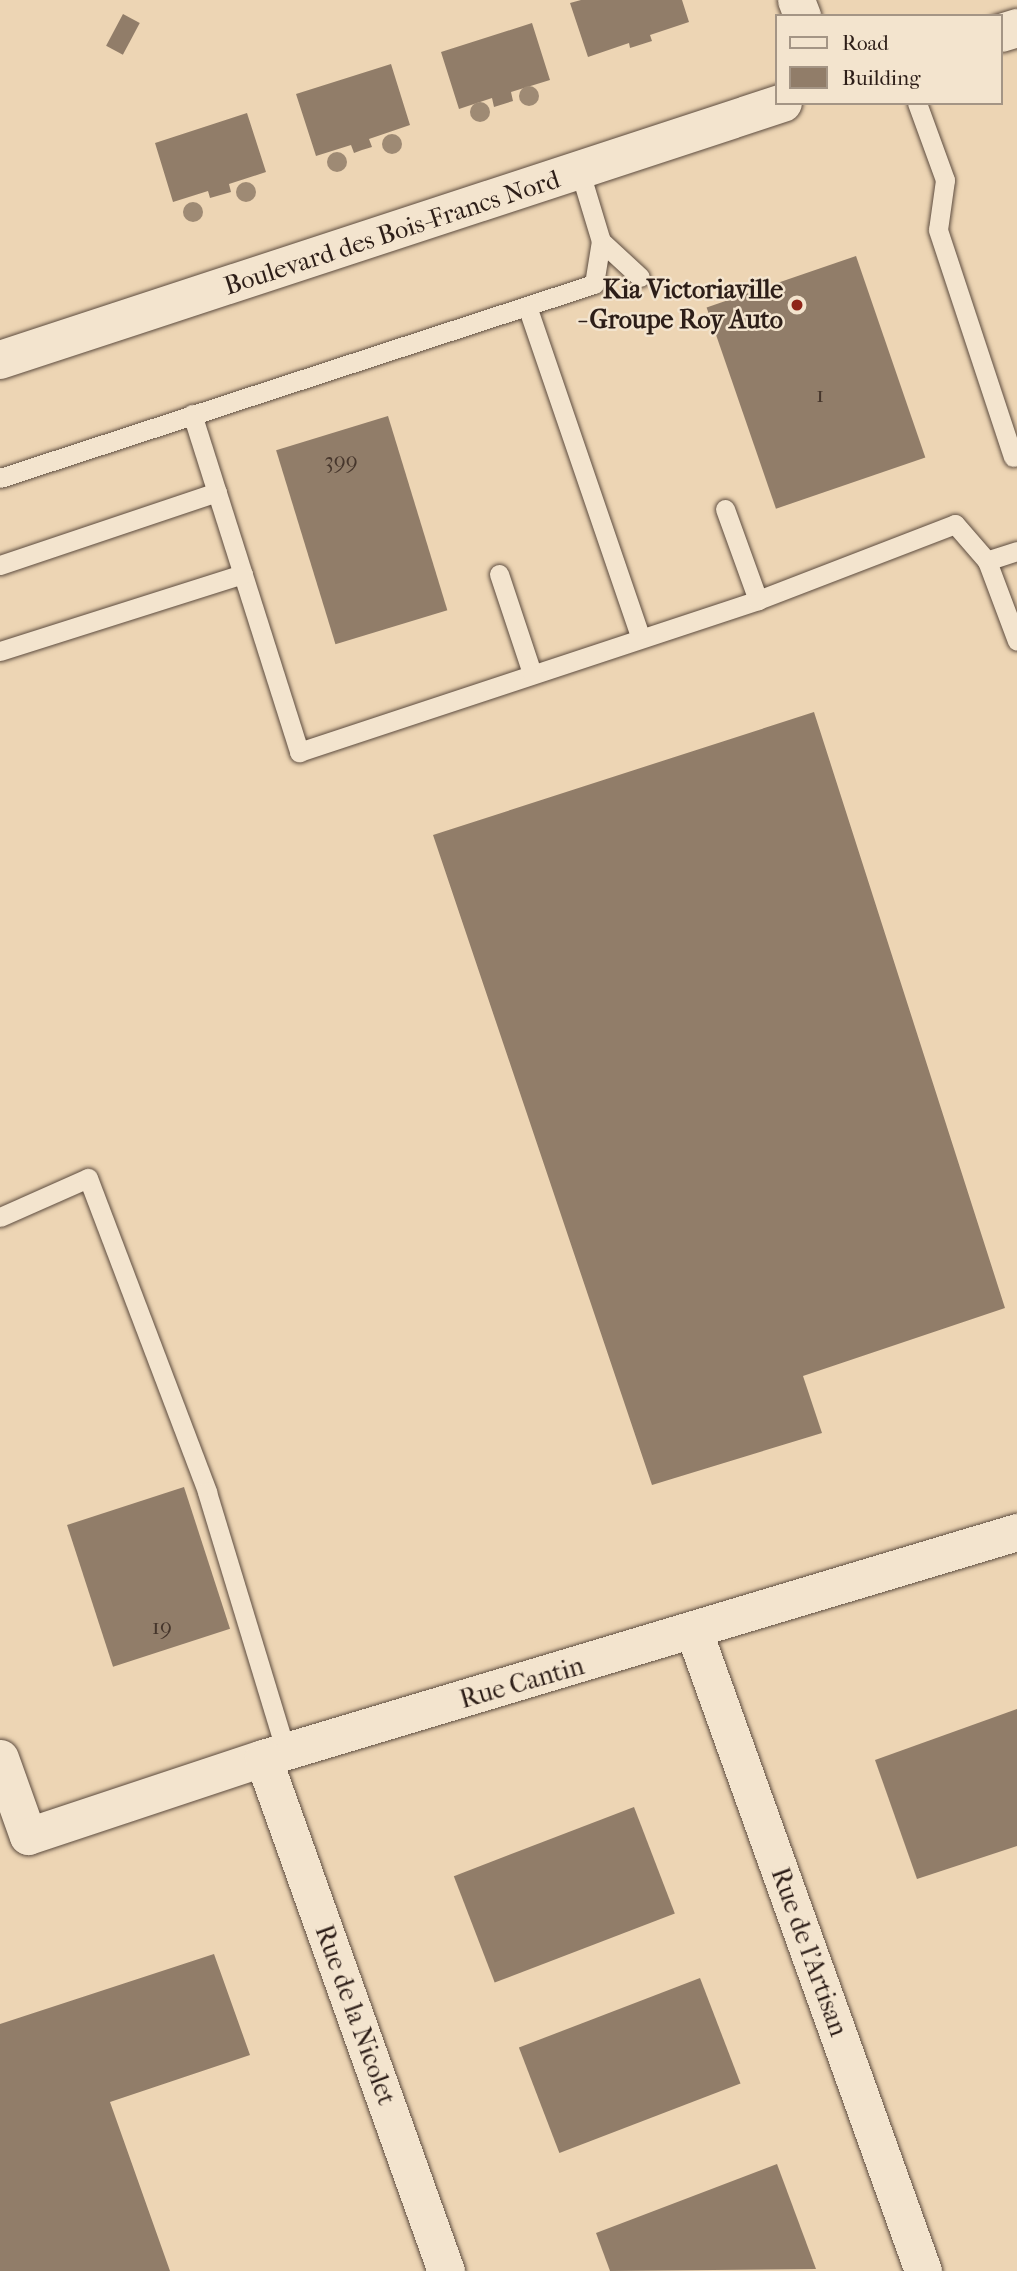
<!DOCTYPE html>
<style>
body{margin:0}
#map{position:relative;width:1017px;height:2271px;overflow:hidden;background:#edd5b4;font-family:"IM FELL French Canon",serif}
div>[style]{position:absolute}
.building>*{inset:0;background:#917d69;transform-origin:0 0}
.roads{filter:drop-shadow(0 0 2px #5d4c3f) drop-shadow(0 0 2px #5d4c3f)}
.lane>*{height:19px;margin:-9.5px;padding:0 9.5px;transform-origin:9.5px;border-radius:9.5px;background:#f3e4ce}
.street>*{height:37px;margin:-18.5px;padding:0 18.5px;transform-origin:18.5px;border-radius:18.5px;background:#f3e4ce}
.secondary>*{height:38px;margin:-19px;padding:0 19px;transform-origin:19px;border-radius:19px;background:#f3e4ce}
.trees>*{width:20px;height:20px;margin:-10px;border-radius:50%;background:#9e8a74}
.dots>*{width:19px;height:19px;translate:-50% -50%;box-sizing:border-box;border:4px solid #f3e4ce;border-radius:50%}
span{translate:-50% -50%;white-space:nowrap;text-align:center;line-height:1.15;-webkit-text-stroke:5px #f3e4ce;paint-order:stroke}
.number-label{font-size:23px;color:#46362c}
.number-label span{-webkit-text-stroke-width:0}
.street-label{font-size:26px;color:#2d1e18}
.poi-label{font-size:26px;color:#2d1e18;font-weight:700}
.right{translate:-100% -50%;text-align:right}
.legend{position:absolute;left:775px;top:14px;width:228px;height:91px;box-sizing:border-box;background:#f3e4ce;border:2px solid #a49585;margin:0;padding:9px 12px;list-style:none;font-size:21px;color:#2d1e18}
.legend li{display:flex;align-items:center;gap:14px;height:35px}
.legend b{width:35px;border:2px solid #a49585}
</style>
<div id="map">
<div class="building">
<div style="clip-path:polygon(581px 0,682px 0,689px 22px,650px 35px,652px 41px,630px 48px,629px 43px,588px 57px,570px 3px)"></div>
<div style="left:123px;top:14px;width:19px;height:36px;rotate:28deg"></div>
<div style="clip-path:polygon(532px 23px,550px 80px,511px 92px,513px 101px,494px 107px,492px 98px,459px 109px,441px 52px)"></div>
<div style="clip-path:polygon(391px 64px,410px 125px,369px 139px,372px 147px,362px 150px,354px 153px,351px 145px,316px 156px,296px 94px)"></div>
<div style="clip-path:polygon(247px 113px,266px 172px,229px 184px,231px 192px,210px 198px,208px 191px,173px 202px,155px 143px)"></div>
<div style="left:856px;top:256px;width:213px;height:158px;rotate:71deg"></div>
<div style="left:388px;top:416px;width:203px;height:117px;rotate:73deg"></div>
<div style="clip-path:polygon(814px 712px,1005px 1308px,803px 1376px,822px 1433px,652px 1485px,433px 835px)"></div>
<div style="left:184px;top:1487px;width:149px;height:123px;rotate:72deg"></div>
<div style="clip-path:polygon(1017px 1709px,1017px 1846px,917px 1879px,875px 1760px)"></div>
<div style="left:634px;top:1807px;width:114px;height:193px;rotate:69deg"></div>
<div style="clip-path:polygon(214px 1954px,250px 2055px,110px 2102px,170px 2271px,0 2271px,0 2024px)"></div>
<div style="left:700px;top:1978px;width:113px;height:194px;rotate:69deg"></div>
<div style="clip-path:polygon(777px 2164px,816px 2269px,610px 2271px,596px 2233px)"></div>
</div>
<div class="roads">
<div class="lane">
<div style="left:917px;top:103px;width:82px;rotate:70deg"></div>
<div style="left:945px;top:180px;width:50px;rotate:98deg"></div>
<div style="left:938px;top:230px;width:239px;rotate:71.7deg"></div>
<div style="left:580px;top:172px;width:72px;rotate:73.1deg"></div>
<div style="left:601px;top:241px;width:53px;rotate:42.7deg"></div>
<div style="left:527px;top:306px;width:349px;rotate:71.1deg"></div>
<div style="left:192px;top:414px;width:355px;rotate:72.4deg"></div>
<div style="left:299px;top:752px;width:484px;rotate:-18.3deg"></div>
<div style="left:0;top:478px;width:625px;rotate:-18.09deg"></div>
<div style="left:594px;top:284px;width:44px;rotate:-80.8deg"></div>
<div style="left:725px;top:509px;width:97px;rotate:70.1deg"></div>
<div style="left:758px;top:600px;width:211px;rotate:-21.1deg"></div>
<div style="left:955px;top:524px;width:49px;rotate:49.1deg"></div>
<div style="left:1017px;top:551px;width:32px;rotate:162deg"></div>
<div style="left:987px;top:561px;width:85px;rotate:69.4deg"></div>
<div style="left:0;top:565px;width:229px;rotate:-18.6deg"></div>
<div style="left:499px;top:574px;width:104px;rotate:71.6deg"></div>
<div style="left:0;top:651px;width:255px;rotate:-17.6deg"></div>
<div style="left:0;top:1217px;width:96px;rotate:-23.9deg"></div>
<div style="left:88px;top:1178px;width:336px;rotate:69.2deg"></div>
<div style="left:207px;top:1492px;width:272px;rotate:73.1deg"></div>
</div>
<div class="street">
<div style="left:796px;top:0;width:17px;rotate:69deg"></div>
<div style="left:694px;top:1632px;width:679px;rotate:70.28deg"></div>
<div style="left:0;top:1758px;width:83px;rotate:70.3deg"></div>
<div style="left:28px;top:1836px;width:248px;rotate:-18.4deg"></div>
<div style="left:263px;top:1758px;width:787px;rotate:-16.69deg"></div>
<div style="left:263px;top:1758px;width:545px;rotate:70.37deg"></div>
</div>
<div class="secondary">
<div style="left:1001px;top:33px;width:17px;rotate:-17deg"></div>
<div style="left:0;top:360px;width:824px;rotate:-18.17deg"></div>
</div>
</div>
<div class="trees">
<div style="left:529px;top:96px"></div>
<div style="left:480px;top:112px"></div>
<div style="left:392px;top:144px"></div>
<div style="left:337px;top:162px"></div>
<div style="left:246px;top:192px"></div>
<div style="left:193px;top:212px"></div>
</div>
<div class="dots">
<div style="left:797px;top:305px;background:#8f2418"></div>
</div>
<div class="number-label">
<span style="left:820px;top:395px">1</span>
<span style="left:341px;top:461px">399</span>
<span style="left:162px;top:1627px">19</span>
</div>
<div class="street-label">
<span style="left:392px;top:233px;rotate:-18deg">Boulevard des Bois-Francs Nord</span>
<span style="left:522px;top:1683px;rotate:-16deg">Rue Cantin</span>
<span style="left:809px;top:1952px;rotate:70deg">Rue de l'Artisan</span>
<span style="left:355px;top:2015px;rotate:70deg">Rue de la Nicolet</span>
</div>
<div class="poi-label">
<span class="right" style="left:783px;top:305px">Kia Victoriaville<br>- Groupe Roy Auto</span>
</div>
<ul class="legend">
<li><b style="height:9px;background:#f3e4ce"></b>Road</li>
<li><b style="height:19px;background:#917d69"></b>Building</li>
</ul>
</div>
